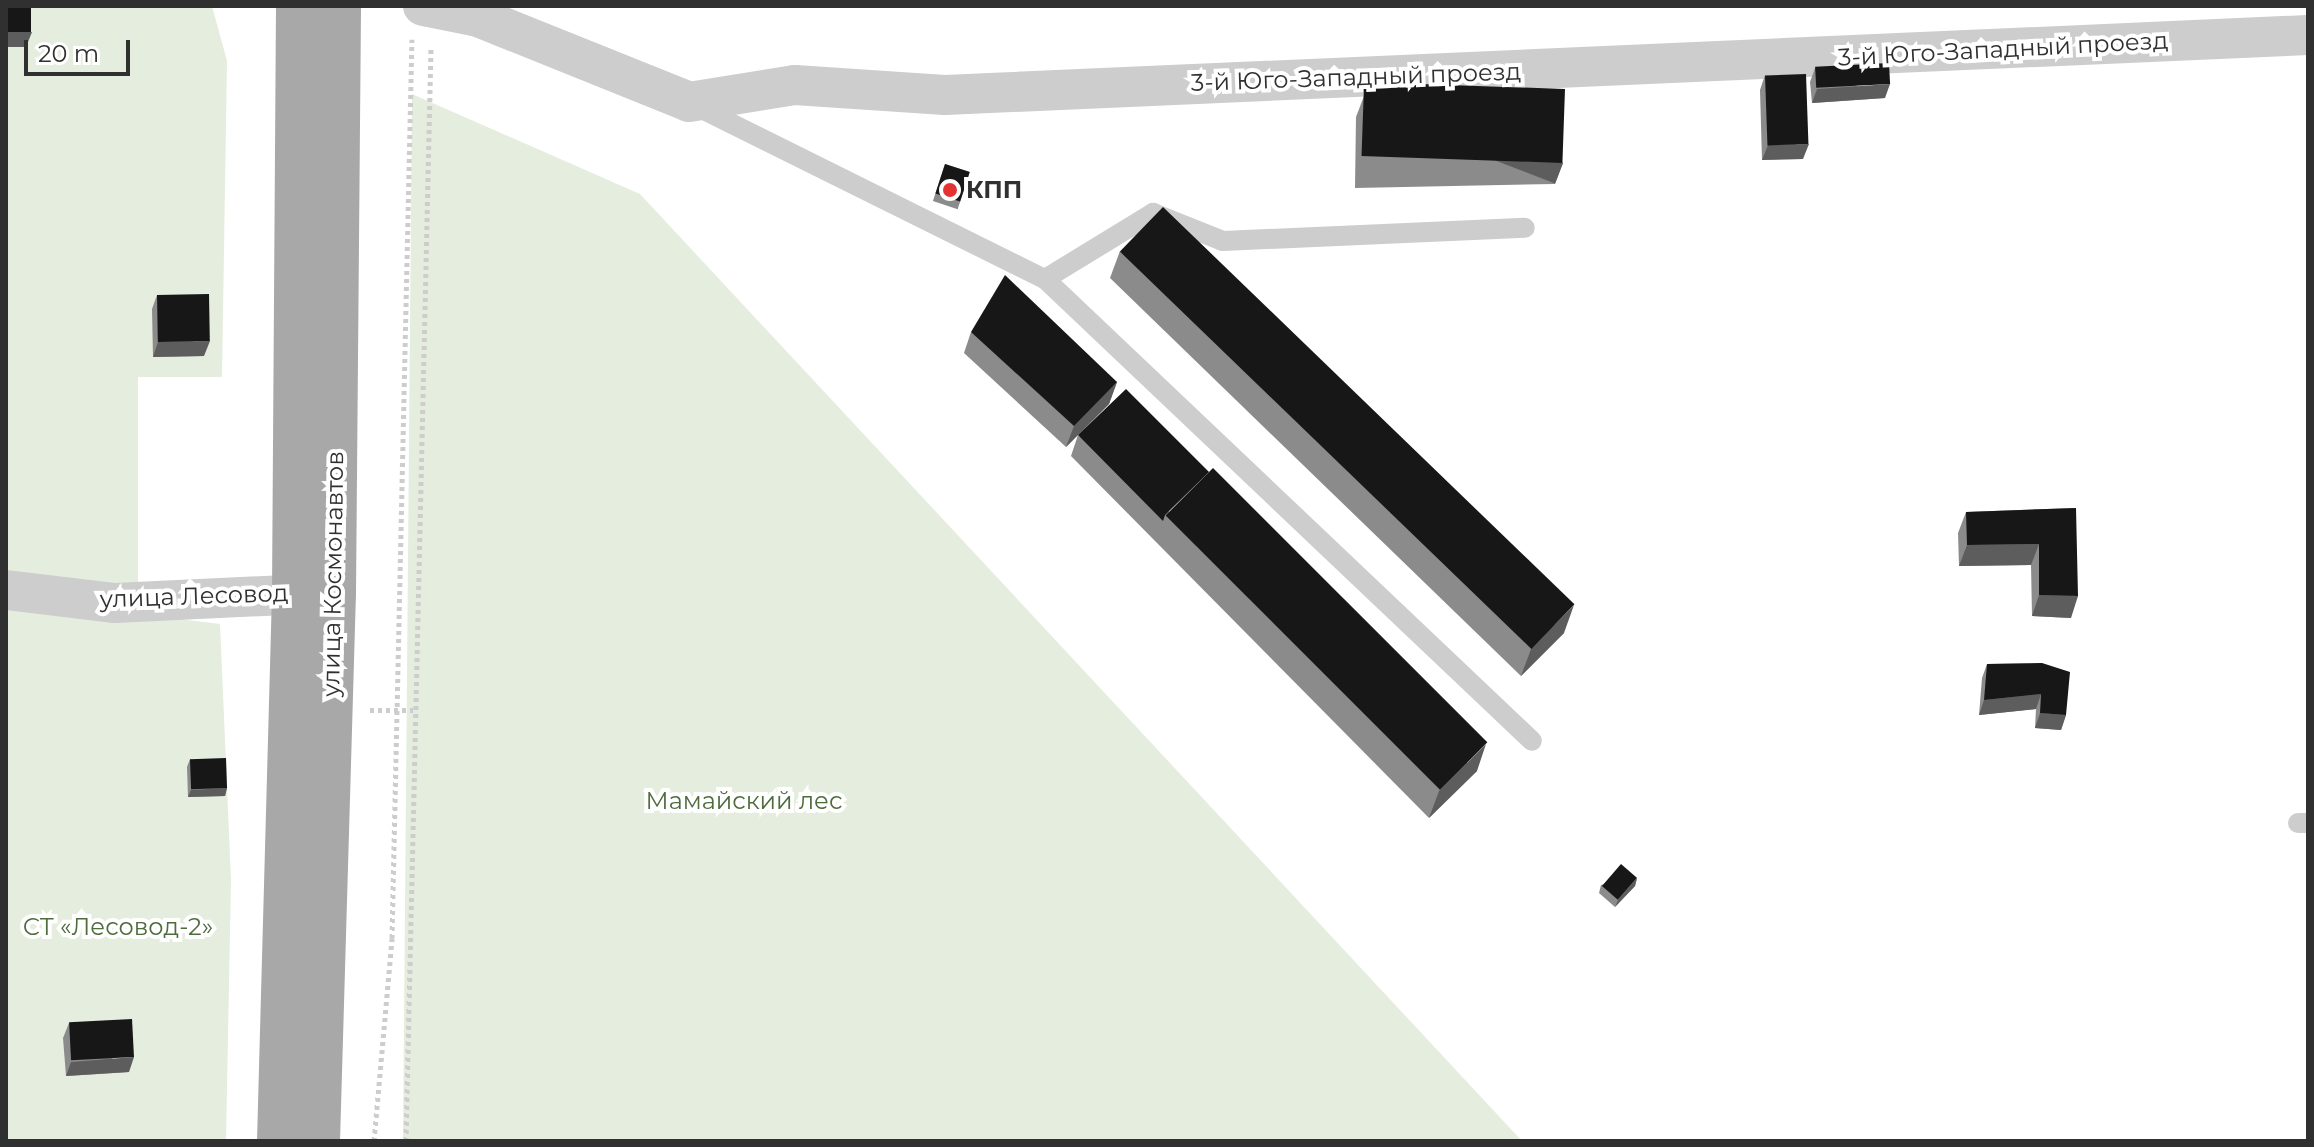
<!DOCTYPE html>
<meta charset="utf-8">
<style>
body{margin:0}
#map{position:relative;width:2314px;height:1147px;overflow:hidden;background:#fff;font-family:Montserrat,sans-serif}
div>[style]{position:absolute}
.green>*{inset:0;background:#e5edde}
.path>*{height:5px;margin-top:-2.5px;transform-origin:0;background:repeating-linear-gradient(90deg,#cdcdcd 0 4px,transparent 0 8px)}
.lane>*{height:20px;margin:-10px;padding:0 10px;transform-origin:10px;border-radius:10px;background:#cdcdcd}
.street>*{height:40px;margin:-20px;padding:0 20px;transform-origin:20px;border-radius:20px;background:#cdcdcd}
.primary>*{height:44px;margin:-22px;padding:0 22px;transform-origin:22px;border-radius:22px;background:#a8a8a8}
.wall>*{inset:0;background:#8b8b8b;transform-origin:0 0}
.shaded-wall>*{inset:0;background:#5d5d5d;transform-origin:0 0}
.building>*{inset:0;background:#171717;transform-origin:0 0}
.dots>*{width:22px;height:22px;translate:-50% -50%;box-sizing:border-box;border:4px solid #fff;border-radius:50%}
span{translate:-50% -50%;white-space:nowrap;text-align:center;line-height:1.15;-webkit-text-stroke:8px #fff;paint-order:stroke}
.street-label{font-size:24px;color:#303030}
.poi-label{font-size:24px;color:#303030;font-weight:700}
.left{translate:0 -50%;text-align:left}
.park-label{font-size:24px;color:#4f6c3d}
.frame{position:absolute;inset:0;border:8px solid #303030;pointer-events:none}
.scale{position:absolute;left:24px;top:40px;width:106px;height:36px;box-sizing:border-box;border:4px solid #303030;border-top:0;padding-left:10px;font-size:24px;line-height:28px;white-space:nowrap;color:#303030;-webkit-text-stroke:6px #fff;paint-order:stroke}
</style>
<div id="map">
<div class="green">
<div style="clip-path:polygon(6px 6px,212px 6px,227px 61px,222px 377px,138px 377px,138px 614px,220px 624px,231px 879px,226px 1141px,6px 1141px)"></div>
<div style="clip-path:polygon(412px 94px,640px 194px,1522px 1141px,403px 1141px)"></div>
</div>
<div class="path">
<div style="left:370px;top:710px;width:43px"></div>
<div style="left:374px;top:1141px;width:204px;rotate:-84.9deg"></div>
<div style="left:392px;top:938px;width:899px;rotate:-88.73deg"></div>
<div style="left:406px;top:1141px;width:1095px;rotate:-88.69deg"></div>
</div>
<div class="lane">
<div style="left:696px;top:106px;width:390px;rotate:26.4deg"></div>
<div style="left:1045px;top:279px;width:671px;rotate:43.49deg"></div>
<div style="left:1045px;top:279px;width:127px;rotate:-31.4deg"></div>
<div style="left:1153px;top:213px;width:75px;rotate:21.8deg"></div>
<div style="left:1223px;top:241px;width:302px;rotate:-2.5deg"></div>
<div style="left:2298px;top:823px;width:10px"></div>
</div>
<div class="street">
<div style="left:423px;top:6px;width:56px;rotate:11.3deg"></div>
<div style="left:478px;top:17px;width:227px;rotate:21.9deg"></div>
<div style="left:689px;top:102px;width:107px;rotate:-9.1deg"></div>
<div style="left:795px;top:85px;width:150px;rotate:3.8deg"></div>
<div style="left:945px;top:95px;width:1364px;rotate:-2.52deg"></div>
<div style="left:6px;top:590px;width:110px;rotate:6.8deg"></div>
<div style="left:115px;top:603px;width:211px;rotate:-2.7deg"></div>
</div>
<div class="primary">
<div style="left:279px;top:1141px;width:548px;rotate:-88.43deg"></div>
<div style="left:294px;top:593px;width:587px;rotate:-89.61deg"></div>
<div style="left:318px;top:1141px;width:548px;rotate:-88.33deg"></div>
<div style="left:334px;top:593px;width:587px;rotate:-89.51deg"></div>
</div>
<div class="wall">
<div style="clip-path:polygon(1815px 68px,1885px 98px,1812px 103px,1810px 82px)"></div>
<div style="clip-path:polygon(1765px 75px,1803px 159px,1762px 160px,1760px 90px)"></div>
<div style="clip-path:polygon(1364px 96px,1563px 163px,1555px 184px,1355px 188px,1356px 117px)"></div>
<div style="left:945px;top:164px;width:26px;height:39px;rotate:18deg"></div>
<div style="clip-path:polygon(1120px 251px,1564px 633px,1521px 676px,1110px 278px)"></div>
<div style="clip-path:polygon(157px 295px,204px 356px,153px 357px,152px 309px)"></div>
<div style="clip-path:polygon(971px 332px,1117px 382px,1109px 404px,1066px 447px,964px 353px)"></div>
<div style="clip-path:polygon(1078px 435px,1477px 771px,1429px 818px,1071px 456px)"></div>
<div style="clip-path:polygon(2076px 508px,2071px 618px,2032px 616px,2031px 565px,1959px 566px,1958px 533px,1966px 512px)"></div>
<div style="clip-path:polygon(2042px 663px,2066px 715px,2061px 730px,2035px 728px,2036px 709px,1979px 715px,1982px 678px,1987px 664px)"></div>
<div style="clip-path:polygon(190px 759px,227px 788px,225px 796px,188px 797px,187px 767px)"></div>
<div style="clip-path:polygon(1637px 878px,1635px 886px,1615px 907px,1599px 893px,1601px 885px)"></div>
<div style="clip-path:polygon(69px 1023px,129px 1072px,66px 1076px,63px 1038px)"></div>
</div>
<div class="shaded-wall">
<div style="clip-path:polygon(6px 32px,32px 32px,26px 47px,6px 47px)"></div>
<div style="clip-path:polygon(1890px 84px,1885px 98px,1812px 103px,1817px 89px)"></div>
<div style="clip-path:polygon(1809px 144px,1803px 159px,1762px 160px,1768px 145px)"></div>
<div style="left:1563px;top:163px;width:22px;height:200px;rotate:111deg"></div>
<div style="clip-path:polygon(210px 341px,204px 356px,153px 357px,158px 342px)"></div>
<div style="clip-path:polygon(1117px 382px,1109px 404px,1066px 447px,1074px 426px)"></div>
<div style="clip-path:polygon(2039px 544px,2031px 565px,1959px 566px,1967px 545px)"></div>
<div style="clip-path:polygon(2039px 595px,2078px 596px,2071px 618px,2032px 616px)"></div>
<div style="clip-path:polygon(1574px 605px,1564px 633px,1521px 676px,1531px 649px)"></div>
<div style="clip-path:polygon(2041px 694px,2036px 709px,1979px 715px,1984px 700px)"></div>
<div style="clip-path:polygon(2040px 713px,2066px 715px,2061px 730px,2035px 728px)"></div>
<div style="clip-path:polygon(1486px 744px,1477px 771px,1429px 818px,1439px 791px)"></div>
<div style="clip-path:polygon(227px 788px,225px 796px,188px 797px,191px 790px)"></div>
<div style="clip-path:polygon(1637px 878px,1635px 886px,1615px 907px,1618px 900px)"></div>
<div style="clip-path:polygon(134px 1057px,129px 1072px,66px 1076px,71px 1062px)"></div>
</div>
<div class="building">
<div style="left:6px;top:6px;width:25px;height:26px"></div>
<div style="left:1889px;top:63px;width:21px;height:74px;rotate:87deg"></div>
<div style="left:1806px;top:74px;width:70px;height:41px;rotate:88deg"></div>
<div style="left:1565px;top:89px;width:74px;height:201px;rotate:92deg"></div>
<div style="left:945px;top:164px;width:26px;height:31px;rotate:18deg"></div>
<div style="left:1163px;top:207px;width:572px;height:62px;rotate:44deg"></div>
<div style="clip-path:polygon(1005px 275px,1117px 382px,1074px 426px,971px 332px)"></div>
<div style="left:209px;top:294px;width:47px;height:52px;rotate:89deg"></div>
<div style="clip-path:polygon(1126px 389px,1209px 472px,1165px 515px,1163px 521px,1078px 435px)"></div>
<div style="left:1213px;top:468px;width:388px;height:67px;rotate:45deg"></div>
<div style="clip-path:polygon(2076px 508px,2078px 596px,2039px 595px,2039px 544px,1967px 545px,1966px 512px)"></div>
<div style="clip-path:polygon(2042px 663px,2070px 672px,2066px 715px,2040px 713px,2041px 694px,1984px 700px,1987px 664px)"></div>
<div style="left:226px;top:758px;width:30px;height:36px;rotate:88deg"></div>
<div style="left:1621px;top:864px;width:21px;height:29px;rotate:41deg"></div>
<div style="left:132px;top:1019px;width:38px;height:63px;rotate:87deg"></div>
</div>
<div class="dots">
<div style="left:950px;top:190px;background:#e53333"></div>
</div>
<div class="street-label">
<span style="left:2003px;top:49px;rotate:-3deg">3-й Юго-Западный проезд</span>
<span style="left:1356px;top:77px;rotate:-2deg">3-й Юго-Западный проезд</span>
<span style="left:333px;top:574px;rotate:-89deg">улица Космонавтов</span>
<span style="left:194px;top:596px;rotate:-2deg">улица Лесовод</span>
</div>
<div class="poi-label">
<span class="left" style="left:966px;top:190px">КПП</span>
</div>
<div class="park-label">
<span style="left:744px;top:801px">Мамайский лес</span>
<span style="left:118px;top:927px">СТ «Лесовод-2»</span>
</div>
<div class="frame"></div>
<div class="scale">20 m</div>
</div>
